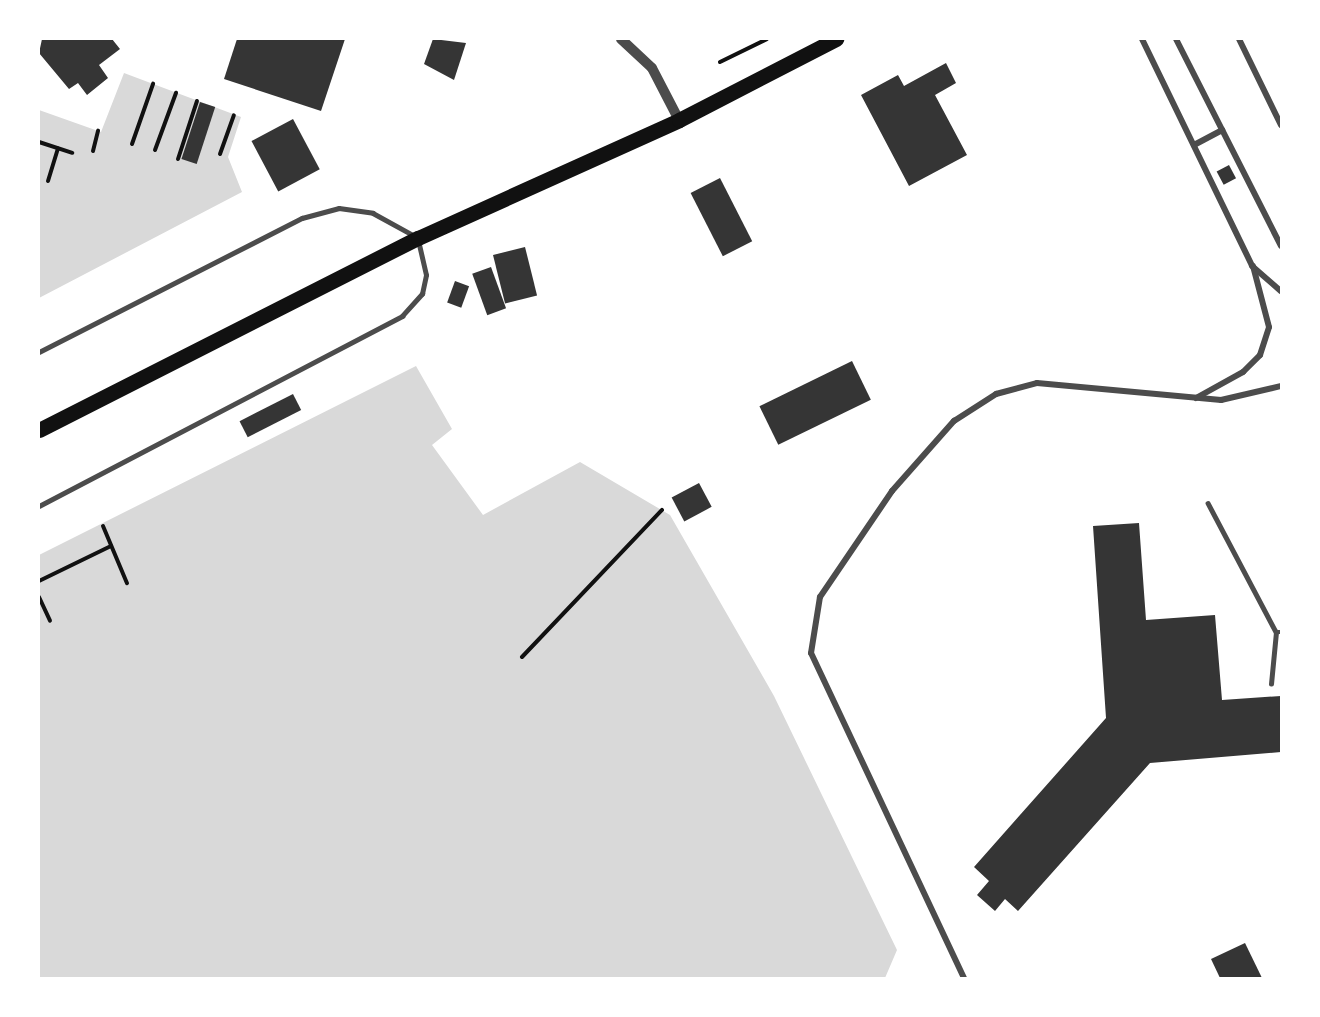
<!DOCTYPE html>
<style>
body{margin:0}
#map{position:relative;width:1320px;height:1017px;overflow:hidden;background:#fff;font-family:"PT Sans Narrow",sans-serif}
div>[style]{position:absolute}
.water>*{inset:0;background:#d9d9d9}
.building>*{inset:0;background:#353535;transform-origin:0 0}
.path>*{height:4px;margin:-2px;padding:0 2px;transform-origin:2px;border-radius:2px;background:#111}
.service>*{height:4.5px;margin:-2.25px;padding:0 2.25px;transform-origin:2.25px;border-radius:2.25px;background:#4c4c4c}
.minor>*{height:6px;margin:-3px;padding:0 3px;transform-origin:3px;border-radius:3px;background:#4c4c4c}
.tertiary>*{height:10px;margin:-5px;padding:0 5px;transform-origin:5px;border-radius:5px;background:#4c4c4c}
.primary>*{height:15px;margin:-7.5px;padding:0 7.5px;transform-origin:7.5px;border-radius:7.5px;background:#111}
span{translate:-50% -50%;white-space:nowrap;text-align:center;line-height:1.15;-webkit-text-stroke:4.5px #fff;paint-order:stroke}
.frame{position:absolute;inset:0;border:40px solid #fff;pointer-events:none}
</style>
<div id="map">
<div class="water">
<div style="clip-path:polygon(124px 73px,241px 117px,228px 157px,242px 192px,39px 298px,39px 110px,101px 132px)"></div>
<div style="clip-path:polygon(416px 366px,452px 429px,432px 445px,483px 515px,580px 462px,670px 515px,774px 696px,897px 950px,885px 978px,39px 978px,39px 555px)"></div>
</div>
<div class="building">
<div style="clip-path:polygon(42px 39px,112px 39px,120px 49px,99px 65px,108px 78px,87px 95px,78px 83px,69px 89px,39px 53px)"></div>
<div style="clip-path:polygon(237px 39px,345px 39px,321px 111px,224px 79px)"></div>
<div style="clip-path:polygon(433px 39px,466px 43px,454px 80px,424px 64px)"></div>
<div style="clip-path:polygon(946px 63px,956px 83px,935px 95px,967px 155px,909px 186px,861px 95px,898px 75px,904px 86px)"></div>
<div style="left:200px;top:102px;width:16px;height:60px;rotate:18deg"></div>
<div style="left:293px;top:119px;width:57px;height:47px;rotate:62deg"></div>
<div style="left:1229px;top:165px;width:15px;height:14px;rotate:62deg"></div>
<div style="left:720px;top:178px;width:71px;height:33px;rotate:63deg"></div>
<div style="left:525px;top:247px;width:50px;height:33px;rotate:76deg"></div>
<div style="left:491px;top:267px;width:44px;height:20px;rotate:70deg"></div>
<div style="left:455px;top:281px;width:15px;height:23px;rotate:20deg"></div>
<div style="left:852px;top:361px;width:43px;height:103px;rotate:64deg"></div>
<div style="left:293px;top:394px;width:18px;height:60px;rotate:63deg"></div>
<div style="left:699px;top:483px;width:27px;height:31px;rotate:62deg"></div>
<div style="clip-path:polygon(1139px 523px,1146px 620px,1215px 615px,1222px 700px,1281px 696px,1281px 752px,1150px 763px,1018px 911px,1005px 899px,995px 911px,977px 895px,989px 881px,974px 867px,1106px 718px,1093px 526px)"></div>
<div style="clip-path:polygon(1245px 943px,1262px 978px,1220px 978px,1211px 959px)"></div>
</div>
<div class="path">
<div style="left:720px;top:62px;width:52px;rotate:-26.1deg"></div>
<div style="left:39px;top:142px;width:35px;rotate:18deg"></div>
<div style="left:132px;top:144px;width:64px;rotate:-70.7deg"></div>
<div style="left:155px;top:150px;width:61px;rotate:-69.8deg"></div>
<div style="left:93px;top:151px;width:21px;rotate:-76deg"></div>
<div style="left:220px;top:154px;width:41px;rotate:-70.3deg"></div>
<div style="left:178px;top:159px;width:61px;rotate:-71.9deg"></div>
<div style="left:48px;top:181px;width:34px;rotate:-73deg"></div>
<div style="left:103px;top:526px;width:62px;rotate:67.2deg"></div>
<div style="left:39px;top:581px;width:80px;rotate:-25.9deg"></div>
<div style="left:39px;top:597px;width:26px;rotate:65deg"></div>
<div style="left:522px;top:657px;width:203px;rotate:-46.4deg"></div>
</div>
<div class="service">
<div style="left:39px;top:352px;width:295px;rotate:-27deg"></div>
<div style="left:302px;top:218px;width:38px;rotate:-15deg"></div>
<div style="left:339px;top:208px;width:34px;rotate:8deg"></div>
<div style="left:373px;top:213px;width:46px;rotate:28.8deg"></div>
<div style="left:1208px;top:503px;width:146px;rotate:62.2deg"></div>
<div style="left:1276px;top:632px;width:5px"></div>
<div style="left:39px;top:506px;width:410px;rotate:-27.6deg"></div>
<div style="left:402px;top:316px;width:30px;rotate:-48deg"></div>
<div style="left:422px;top:294px;width:19px;rotate:-78deg"></div>
<div style="left:426px;top:275px;width:35px;rotate:-103deg"></div>
<div style="left:1271px;top:684px;width:52px;rotate:-84.5deg"></div>
</div>
<div class="minor">
<div style="left:1142px;top:39px;width:252px;rotate:64.1deg"></div>
<div style="left:1252px;top:266px;width:38px;rotate:41deg"></div>
<div style="left:1176px;top:39px;width:232px;rotate:63.1deg"></div>
<div style="left:1239px;top:39px;width:96px;rotate:64deg"></div>
<div style="left:1194px;top:145px;width:32px;rotate:-28deg"></div>
<div style="left:1196px;top:398px;width:54px;rotate:-29deg"></div>
<div style="left:1243px;top:372px;width:24px;rotate:-45deg"></div>
<div style="left:1260px;top:355px;width:29px;rotate:-72deg"></div>
<div style="left:1269px;top:327px;width:63px;rotate:-104.7deg"></div>
<div style="left:964px;top:978px;width:359px;rotate:-115.2deg"></div>
<div style="left:811px;top:653px;width:57px;rotate:-80.9deg"></div>
<div style="left:820px;top:597px;width:128px;rotate:-55.8deg"></div>
<div style="left:892px;top:491px;width:94px;rotate:-48.5deg"></div>
<div style="left:954px;top:421px;width:50px;rotate:-32.7deg"></div>
<div style="left:996px;top:394px;width:42px;rotate:-15deg"></div>
<div style="left:1037px;top:383px;width:185px;rotate:5.3deg"></div>
<div style="left:1221px;top:400px;width:62px;rotate:-13.1deg"></div>
</div>
<div class="tertiary">
<div style="left:621px;top:39px;width:42px;rotate:43.1deg"></div>
<div style="left:652px;top:68px;width:59px;rotate:62.6deg"></div>
</div>
<div class="primary">
<div style="left:39px;top:430px;width:425px;rotate:-26.9deg"></div>
<div style="left:418px;top:238px;width:286px;rotate:-24.3deg"></div>
<div style="left:679px;top:120px;width:177px;rotate:-27.3deg"></div>
</div>
<div class="frame"></div>
</div>
